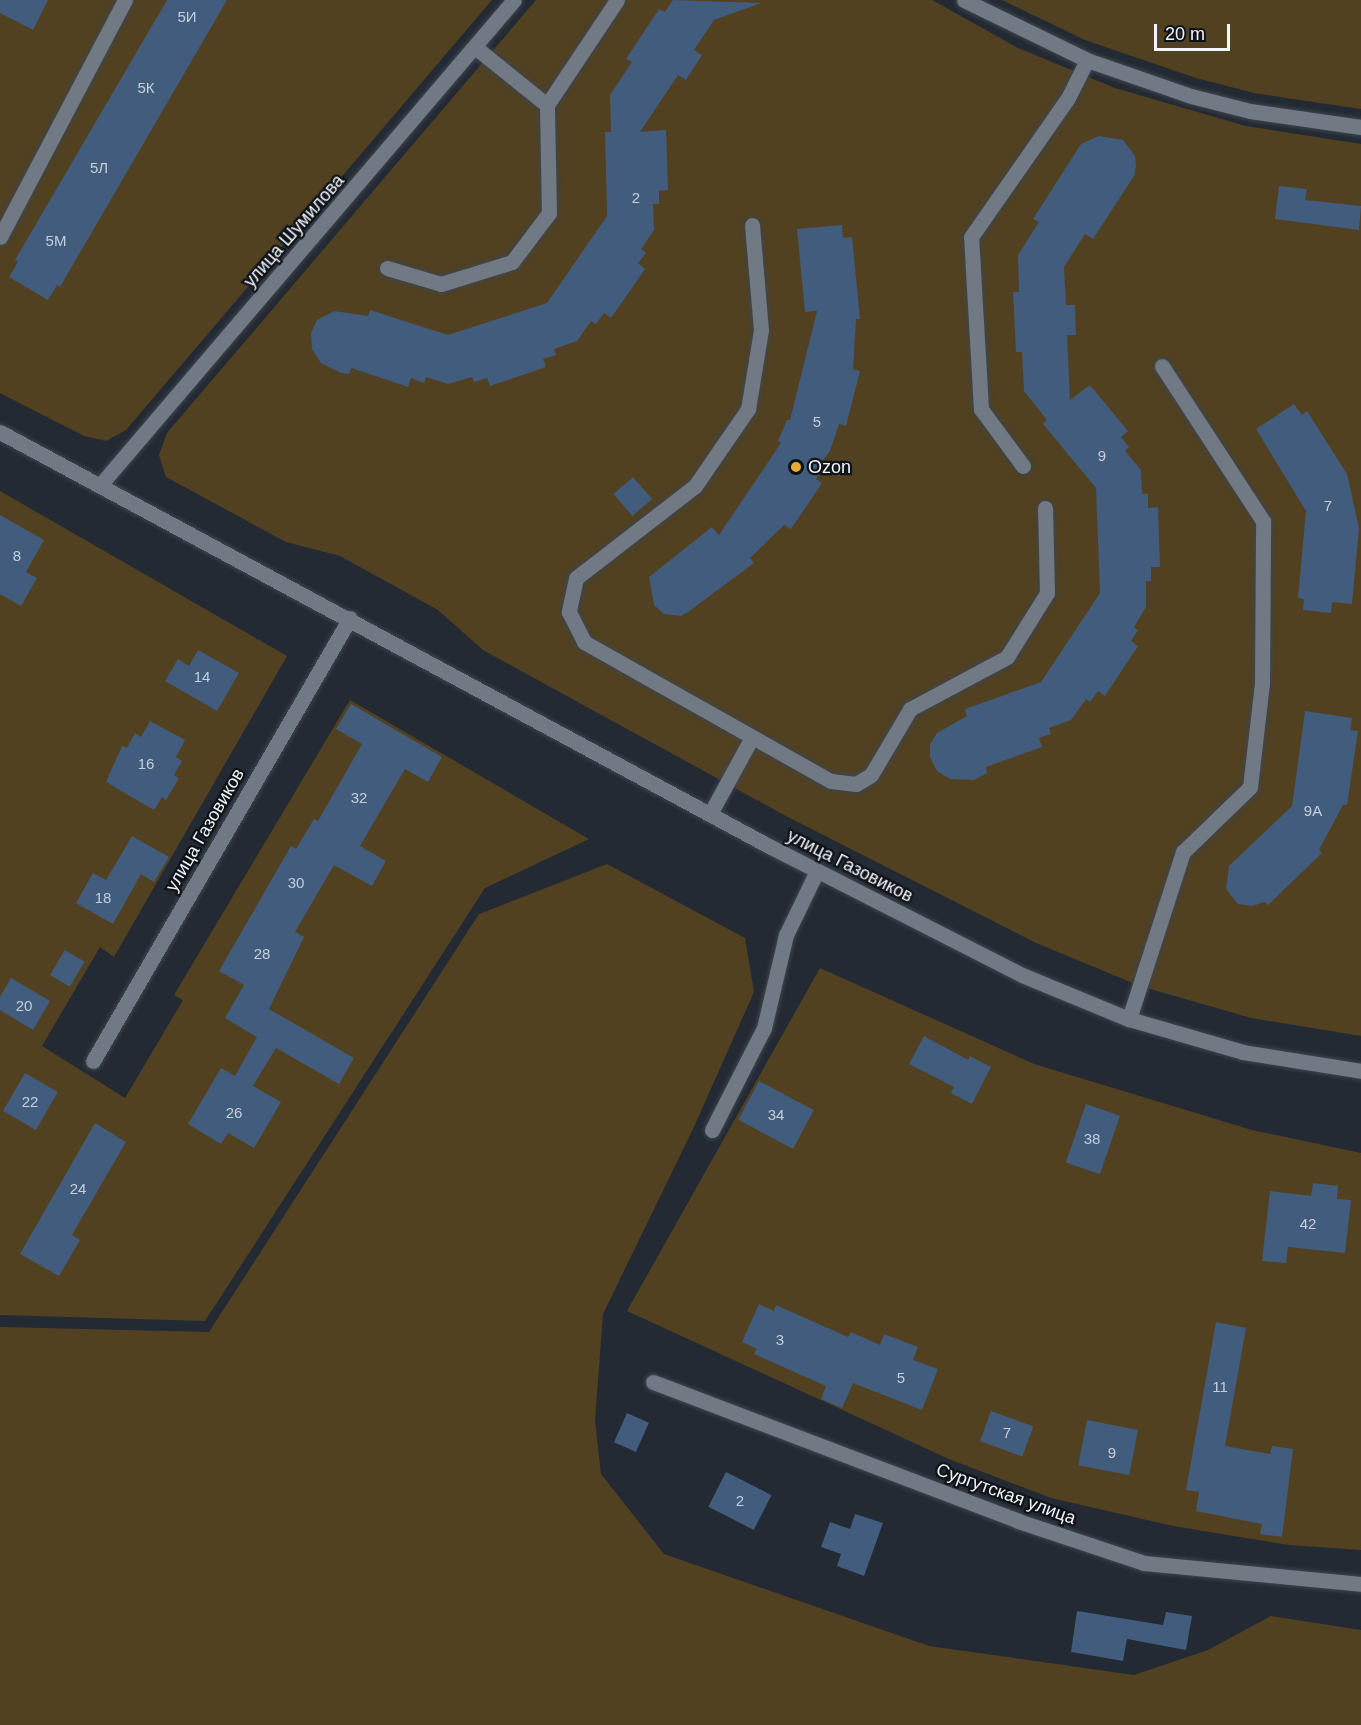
<!DOCTYPE html>
<meta charset="utf-8">
<style>
body{margin:0}
#map{position:relative;width:1361px;height:1725px;overflow:hidden;background:#232a34;font-family:Arial,sans-serif}
div>[style]{position:absolute}
.green>*{inset:0;background:#514120}
.building>*{inset:0;background:#415c7d;transform-origin:0 0}
.roads{filter:drop-shadow(0 0 2px #3e454c) drop-shadow(0 0 2px #3e454c)}
.street>*{height:15px;margin:-7.5px;padding:0 7.5px;transform-origin:7.5px;border-radius:7.5px;background:#707984}
.secondary>*{height:15px;margin:-7.5px;padding:0 7.5px;transform-origin:7.5px;border-radius:7.5px;background:#707984}
.dots>*{width:16px;height:16px;translate:-50% -50%;box-sizing:border-box;border:3px solid #0f1317;border-radius:50%}
span{translate:-50% -50%;white-space:nowrap;text-align:center;line-height:1.15;-webkit-text-stroke:4.5px #0f1317;paint-order:stroke}
.number-label{font-size:15px;color:#c4cfdc}
.number-label span{-webkit-text-stroke-width:0}
.street-label{font-size:18px;color:#f0f5fc}
.poi-label{font-size:18px;color:#f0f5fc}
.left{translate:0 -50%;text-align:left}
.scale{position:absolute;left:1154px;top:24px;width:76px;height:27px;box-sizing:border-box;border:3px solid #f0f5fc;border-top:0;padding-left:8px;font-size:18px;line-height:21px;white-space:nowrap;color:#f0f5fc;-webkit-text-stroke:4px #0f1317;paint-order:stroke}
</style>
<div id="map">
<div class="green">
<div style="clip-path:polygon(0 0,492px 0,126px 430px,106px 441px,84px 436px,0 393px)"></div>
<div style="clip-path:polygon(536px 0,932px 0,1018px 48px,1115px 88px,1246px 126px,1361px 144px,1361px 1036px,1251px 1018px,1140px 986px,1036px 943px,786px 816px,483px 650px,438px 610px,340px 556px,286px 542px,166px 477px,159px 455px,167px 433px)"></div>
<div style="clip-path:polygon(1002px 0,1361px 0,1361px 109px,1254px 93px,1196px 78px,1085px 40px)"></div>
<div style="clip-path:polygon(0 491px,287px 656px,114px 957px,100px 947px,42px 1046px,125px 1098px,183px 1000px,174px 995px,350px 700px,589px 839px,485px 888px,205px 1321px,0 1315px)"></div>
<div style="clip-path:polygon(607px 864px,745px 938px,754px 992px,693px 1129px,603px 1314px,595px 1421px,601px 1474px,664px 1554px,929px 1646px,1134px 1675px,1208px 1650px,1271px 1616px,1361px 1630px,1361px 1725px,0 1725px,0 1327px,209px 1332px,479px 914px)"></div>
<div style="clip-path:polygon(820px 968px,1034px 1064px,1252px 1130px,1361px 1153px,1361px 1550px,1289px 1545px,1173px 1526px,1051px 1498px,949px 1459px,627px 1311px)"></div>
</div>
<div class="building">
<div style="clip-path:polygon(0 0,48px 0,33px 30px,0 13px)"></div>
<div style="clip-path:polygon(167px 0,227px 0,60px 287px,57px 285px,48px 300px,9px 277px,18px 262px,15px 260px)"></div>
<div style="clip-path:polygon(673px 0,761px 3px,714px 20px,694px 50px,702px 55px,686px 80px,678px 75px,640px 132px,666px 130px,668px 190px,659px 191px,659px 204px,653px 204px,654px 230px,641px 249px,646px 253px,638px 263px,645px 269px,611px 318px,604px 313px,596px 324px,591px 321px,577px 341px,554px 349px,556px 355px,543px 359px,546px 367px,490px 386px,487px 378px,474px 382px,472px 377px,448px 384px,426px 377px,424px 383px,411px 378px,408px 387px,351px 368px,349px 374px,341px 373px,321px 363px,312px 349px,311px 333px,317px 320px,334px 311px,368px 316px,370px 310px,448px 335px,547px 303px,607px 216px,605px 132px,611px 132px,610px 95px,632px 62px,626px 59px,659px 9px,665px 12px)"></div>
<div style="clip-path:polygon(1099px 136px,1123px 140px,1135px 156px,1136px 166px,1134px 176px,1093px 239px,1085px 234px,1064px 267px,1066px 305px,1075px 305px,1076px 335px,1067px 335px,1070px 400px,1090px 385px,1128px 431px,1121px 437px,1129px 447px,1125px 451px,1141px 470px,1142px 494px,1148px 494px,1148px 508px,1158px 507px,1160px 567px,1151px 567px,1151px 581px,1146px 581px,1146px 607px,1134px 627px,1138px 630px,1131px 641px,1138px 646px,1105px 696px,1098px 691px,1090px 702px,1086px 699px,1071px 720px,1049px 728px,1051px 734px,1039px 738px,1042px 747px,986px 767px,987px 773px,974px 780px,950px 779px,937px 771px,930px 757px,930px 744px,937px 733px,967px 716px,965px 709px,1041px 682px,1100px 593px,1096px 488px,1043px 424px,1047px 420px,1024px 391px,1022px 352px,1016px 352px,1013px 292px,1019px 292px,1018px 255px,1039px 222px,1033px 219px,1081px 144px)"></div>
<div style="clip-path:polygon(1279px 186px,1307px 189px,1305px 200px,1361px 206px,1359px 230px,1275px 219px)"></div>
<div style="clip-path:polygon(842px 225px,843px 238px,852px 237px,860px 319px,856px 319px,853px 369px,860px 371px,846px 426px,839px 424px,830px 451px,819px 465px,823px 468px,816px 479px,822px 483px,791px 529px,784px 525px,750px 558px,754px 563px,688px 612px,681px 616px,664px 614px,654px 605px,649px 577px,712px 527px,719px 535px,781px 443px,778px 441px,787px 420px,790px 420px,817px 311px,805px 312px,797px 229px)"></div>
<div style="clip-path:polygon(1294px 404px,1302px 415px,1307px 411px,1347px 474px,1359px 528px,1352px 604px,1332px 602px,1331px 613px,1303px 610px,1304px 599px,1298px 598px,1306px 511px,1256px 429px)"></div>
<div style="left:633px;top:477px;width:29px;height:26px;rotate:49deg"></div>
<div style="clip-path:polygon(0 515px,44px 540px,26px 572px,37px 578px,21px 606px,0 594px)"></div>
<div style="clip-path:polygon(198px 650px,239px 673px,217px 711px,165px 681px,178px 659px,189px 666px)"></div>
<div style="clip-path:polygon(351px 704px,442px 757px,428px 782px,405px 769px,360px 846px,386px 861px,372px 886px,334px 865px,295px 932px,304px 937px,269px 1009px,354px 1058px,339px 1084px,276px 1048px,253px 1086px,281px 1102px,254px 1148px,228px 1133px,221px 1144px,188px 1124px,221px 1068px,235px 1076px,257px 1037px,225px 1018px,244px 985px,219px 971px,291px 846px,296px 849px,314px 819px,318px 821px,362px 744px,336px 729px)"></div>
<div style="clip-path:polygon(1305px 711px,1352px 718px,1350px 730px,1358px 731px,1347px 805px,1343px 805px,1319px 850px,1322px 853px,1268px 905px,1265px 902px,1252px 906px,1238px 904px,1226px 889px,1229px 866px,1292px 806px)"></div>
<div style="clip-path:polygon(150px 721px,185px 740px,176px 757px,182px 761px,174px 775px,179px 778px,166px 800px,162px 797px,154px 810px,106px 782px,122px 746px,127px 748px,135px 733px,141px 737px)"></div>
<div style="clip-path:polygon(132px 836px,169px 857px,154px 882px,141px 874px,113px 924px,76px 903px,93px 873px,106px 880px)"></div>
<div style="left:65px;top:950px;width:23px;height:29px;rotate:31deg"></div>
<div style="clip-path:polygon(11px 978px,50px 1001px,33px 1030px,0 1010px,0 997px)"></div>
<div style="clip-path:polygon(924px 1036px,968px 1060px,970px 1056px,991px 1067px,972px 1104px,951px 1093px,954px 1087px,909px 1064px)"></div>
<div style="left:25px;top:1073px;width:38px;height:44px;rotate:30deg"></div>
<div style="left:759px;top:1081px;width:62px;height:44px;rotate:28deg"></div>
<div style="left:1086px;top:1104px;width:36px;height:62px;rotate:19deg"></div>
<div style="clip-path:polygon(95px 1123px,126px 1142px,72px 1235px,80px 1240px,59px 1276px,20px 1254px)"></div>
<div style="clip-path:polygon(1313px 1183px,1338px 1186px,1337px 1199px,1351px 1200px,1345px 1253px,1288px 1247px,1286px 1263px,1262px 1261px,1270px 1191px,1311px 1196px)"></div>
<div style="clip-path:polygon(759px 1304px,774px 1311px,776px 1305px,848px 1337px,851px 1332px,880px 1345px,884px 1334px,918px 1347px,913px 1360px,938px 1369px,922px 1410px,853px 1383px,842px 1408px,821px 1399px,826px 1386px,754px 1354px,757px 1349px,742px 1342px)"></div>
<div style="clip-path:polygon(1216px 1322px,1246px 1328px,1225px 1446px,1270px 1454px,1272px 1446px,1293px 1449px,1282px 1537px,1260px 1534px,1262px 1524px,1196px 1511px,1199px 1492px,1186px 1490px)"></div>
<div style="left:991px;top:1411px;width:45px;height:32px;rotate:20deg"></div>
<div style="left:627px;top:1413px;width:24px;height:32px;rotate:24deg"></div>
<div style="left:1087px;top:1420px;width:52px;height:46px;rotate:11deg"></div>
<div style="left:726px;top:1472px;width:51px;height:39px;rotate:27deg"></div>
<div style="clip-path:polygon(855px 1514px,883px 1523px,864px 1576px,837px 1566px,841px 1554px,821px 1547px,830px 1522px,850px 1529px)"></div>
<div style="clip-path:polygon(1077px 1611px,1163px 1625px,1166px 1612px,1192px 1616px,1186px 1650px,1127px 1639px,1123px 1661px,1071px 1652px)"></div>
</div>
<div class="roads">
<div class="street">
<div style="left:964px;top:0;width:137px;rotate:26deg"></div>
<div style="left:1087px;top:60px;width:110px;rotate:19.1deg"></div>
<div style="left:1191px;top:96px;width:61px;rotate:14.3deg"></div>
<div style="left:1250px;top:111px;width:112px;rotate:8.2deg"></div>
<div style="left:475px;top:47px;width:92px;rotate:38.9deg"></div>
<div style="left:752px;top:225px;width:105px;rotate:85.1deg"></div>
<div style="left:761px;top:330px;width:80px;rotate:99.3deg"></div>
<div style="left:748px;top:409px;width:93px;rotate:124.5deg"></div>
<div style="left:695px;top:486px;width:150px;rotate:142.3deg"></div>
<div style="left:576px;top:578px;width:35px;rotate:102deg"></div>
<div style="left:569px;top:612px;width:34px;rotate:63deg"></div>
<div style="left:584px;top:642px;width:283px;rotate:29.4deg"></div>
<div style="left:831px;top:781px;width:25px;rotate:7deg"></div>
<div style="left:856px;top:784px;width:17px;rotate:-31deg"></div>
<div style="left:871px;top:775px;width:77px;rotate:-59.4deg"></div>
<div style="left:910px;top:709px;width:110px;rotate:-28.2deg"></div>
<div style="left:1007px;top:657px;width:75px;rotate:-58deg"></div>
<div style="left:1047px;top:593px;width:85px;rotate:-91.3deg"></div>
<div style="left:0;top:237px;width:268px;rotate:-62.2deg"></div>
<div style="left:387px;top:268px;width:56px;rotate:16.5deg"></div>
<div style="left:441px;top:284px;width:74px;rotate:-17.2deg"></div>
<div style="left:512px;top:262px;width:61px;rotate:-52.9deg"></div>
<div style="left:549px;top:213px;width:108px;rotate:-91.1deg"></div>
<div style="left:547px;top:105px;width:126px;rotate:-56.3deg"></div>
<div style="left:1023px;top:466px;width:71px;rotate:-126.4deg"></div>
<div style="left:981px;top:409px;width:172px;rotate:-93.3deg"></div>
<div style="left:971px;top:237px;width:169px;rotate:-55.1deg"></div>
<div style="left:1068px;top:98px;width:42px;rotate:-63.4deg"></div>
<div style="left:101px;top:484px;width:636px;rotate:-49.53deg"></div>
<div style="left:710px;top:814px;width:85px;rotate:-61.3deg"></div>
<div style="left:1129px;top:1019px;width:176px;rotate:-72.1deg"></div>
<div style="left:1183px;top:852px;width:93px;rotate:-44.1deg"></div>
<div style="left:1250px;top:787px;width:104px;rotate:-83.4deg"></div>
<div style="left:1262px;top:684px;width:163px;rotate:-89.6deg"></div>
<div style="left:1263px;top:521px;width:185px;rotate:-123.1deg"></div>
<div style="left:93px;top:1061px;width:512px;rotate:-59.88deg"></div>
<div style="left:712px;top:1130px;width:114px;rotate:-63deg"></div>
<div style="left:764px;top:1028px;width:96px;rotate:-76.7deg"></div>
<div style="left:786px;top:935px;width:71px;rotate:-64.2deg"></div>
<div style="left:653px;top:1382px;width:391px;rotate:20.8deg"></div>
<div style="left:1018px;top:1521px;width:133px;rotate:18.4deg"></div>
<div style="left:1144px;top:1563px;width:218px;rotate:5.5deg"></div>
</div>
<div class="secondary">
<div style="left:0;top:432px;width:873px;rotate:28.3deg"></div>
<div style="left:769px;top:846px;width:284px;rotate:27deg"></div>
<div style="left:1022px;top:975px;width:116px;rotate:22.4deg"></div>
<div style="left:1129px;top:1019px;width:119px;rotate:16.1deg"></div>
<div style="left:1243px;top:1052px;width:120px;rotate:9.1deg"></div>
</div>
</div>
<div class="dots">
<div style="left:796px;top:467px;background:#e2af34"></div>
</div>
<div class="number-label">
<span style="left:187px;top:17px">5И</span>
<span style="left:146px;top:88px">5К</span>
<span style="left:99px;top:168px">5Л</span>
<span style="left:636px;top:198px">2</span>
<span style="left:56px;top:241px">5М</span>
<span style="left:817px;top:422px">5</span>
<span style="left:1102px;top:456px">9</span>
<span style="left:1328px;top:506px">7</span>
<span style="left:17px;top:556px">8</span>
<span style="left:202px;top:677px">14</span>
<span style="left:146px;top:764px">16</span>
<span style="left:359px;top:798px">32</span>
<span style="left:1313px;top:811px">9А</span>
<span style="left:296px;top:883px">30</span>
<span style="left:103px;top:898px">18</span>
<span style="left:262px;top:954px">28</span>
<span style="left:24px;top:1006px">20</span>
<span style="left:30px;top:1102px">22</span>
<span style="left:234px;top:1113px">26</span>
<span style="left:776px;top:1115px">34</span>
<span style="left:1092px;top:1139px">38</span>
<span style="left:78px;top:1189px">24</span>
<span style="left:1308px;top:1224px">42</span>
<span style="left:780px;top:1340px">3</span>
<span style="left:901px;top:1378px">5</span>
<span style="left:1220px;top:1387px">11</span>
<span style="left:1007px;top:1433px">7</span>
<span style="left:1112px;top:1453px">9</span>
<span style="left:740px;top:1501px">2</span>
</div>
<div class="street-label">
<span style="left:294px;top:231px;rotate:-49deg">улица Шумилова</span>
<span style="left:205px;top:830px;rotate:-60deg">улица Газовиков</span>
<span style="left:850px;top:866px;rotate:27deg">улица Газовиков</span>
<span style="left:1006px;top:1494px;rotate:20deg">Сургутская улица</span>
</div>
<div class="poi-label">
<span class="left" style="left:808px;top:467px">Ozon</span>
</div>
<div class="scale">20 m</div>
</div>
